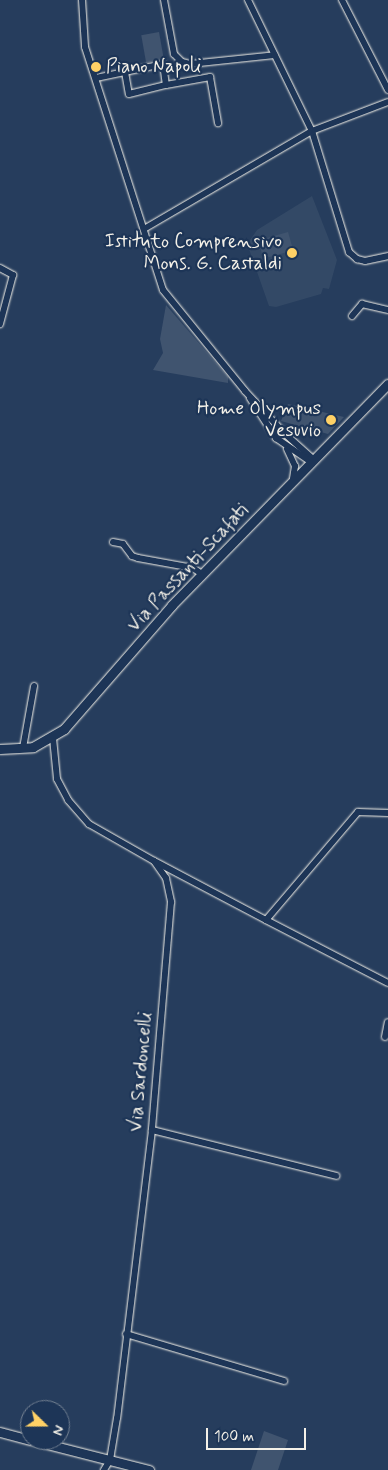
<!DOCTYPE html>
<style>
body{margin:0}
#map{position:relative;width:388px;height:1470px;overflow:hidden;background:#263d5d;font-family:Mynerve,sans-serif}
div>[style]{position:absolute}
.built>*{inset:0;background:#334966}
.green>*{inset:0;background:#40546f;transform-origin:0 0}
.roads{filter:drop-shadow(0 0 1px #f4f1e8) drop-shadow(0 0 1px #f4f1e8)}
.street>*{height:6px;margin:-3px;padding:0 3px;transform-origin:3px;border-radius:3px;background:#1d3557}
.secondary>*{height:9px;margin:-4.5px;padding:0 4.5px;transform-origin:4.5px;border-radius:4.5px;background:#1d3557}
.dots>*{width:14px;height:14px;translate:-50% -50%;box-sizing:border-box;border:2px solid #1d3557;border-radius:50%}
span{translate:-50% -50%;white-space:nowrap;text-align:center;line-height:1.15;-webkit-text-stroke:4.5px #1d3557;paint-order:stroke}
.poi-label{font-size:19px;color:#f4f1e8}
.left{translate:0 -50%;text-align:left}
.right{translate:-100% -50%;text-align:right}
.street-label{font-size:19px;color:#f4f1e8}
.north{position:absolute;left:20px;top:1400px;width:50px;height:50px;box-sizing:border-box;background:#1d3557;border:1px solid #738091;border-radius:50%;rotate:112deg;font-size:14px;font-weight:700;line-height:20px;text-align:center;color:#f4f1e8}
.north::after{content:'';display:block;margin:auto;width:18px;height:22px;background:#ffd166;clip-path:polygon(50% 0,100% 100%,50% 72%,0 100%)}
.scale{position:absolute;left:206px;top:1428px;width:100px;height:22px;box-sizing:border-box;border:2px solid #f4f1e8;border-top:0;padding-left:6px;font-size:15px;line-height:18px;white-space:nowrap;color:#f4f1e8;-webkit-text-stroke:4px #1d3557;paint-order:stroke}
</style>
<div id="map">
<div class="built">
<div style="clip-path:polygon(312px 196px,337px 260px,329px 289px,323px 288px,321px 294px,276px 307px,269px 306px,249px 249px,250px 240px,257px 230px)"></div>
</div>
<div class="green">
<div style="left:159px;top:32px;width:28px;height:18px;rotate:80deg"></div>
<div style="left:288px;top:232px;width:19px;height:31px;rotate:74deg"></div>
<div style="clip-path:polygon(166px 305px,228px 377px,228px 383px,153px 370px,163px 353px,160px 339px)"></div>
<div style="clip-path:polygon(288px 404px,344px 417px,328px 434px,281px 421px)"></div>
<div style="clip-path:polygon(264px 1431px,288px 1440px,278px 1470px,251px 1470px)"></div>
</div>
<div class="roads">
<div class="street">
<div style="left:82px;top:0;width:47px;rotate:86.3deg"></div>
<div style="left:85px;top:47px;width:255px;rotate:72.2deg"></div>
<div style="left:163px;top:290px;width:130px;rotate:50.9deg"></div>
<div style="left:245px;top:391px;width:57px;rotate:47.1deg"></div>
<div style="left:284px;top:433px;width:39px;rotate:42deg"></div>
<div style="left:164px;top:0;width:55px;rotate:79.5deg"></div>
<div style="left:174px;top:54px;width:11px;rotate:45deg"></div>
<div style="left:182px;top:62px;width:8px;rotate:14deg"></div>
<div style="left:190px;top:64px;width:85px;rotate:-6deg"></div>
<div style="left:248px;top:0;width:146px;rotate:64deg"></div>
<div style="left:312px;top:131px;width:127px;rotate:73deg"></div>
<div style="left:349px;top:252px;width:11px;rotate:41deg"></div>
<div style="left:357px;top:259px;width:8px;rotate:14deg"></div>
<div style="left:365px;top:261px;width:24px;rotate:-12deg"></div>
<div style="left:342px;top:0;width:101px;rotate:62.9deg"></div>
<div style="left:125px;top:72px;width:22px;rotate:80deg"></div>
<div style="left:129px;top:94px;width:38px;rotate:-14deg"></div>
<div style="left:96px;top:78px;width:68px;rotate:-11.8deg"></div>
<div style="left:163px;top:64px;width:21px;rotate:82deg"></div>
<div style="left:166px;top:85px;width:45px;rotate:-10.3deg"></div>
<div style="left:210px;top:77px;width:47px;rotate:80.1deg"></div>
<div style="left:144px;top:229px;width:194px;rotate:-30.3deg"></div>
<div style="left:312px;top:131px;width:81px;rotate:-20.9deg"></div>
<div style="left:0;top:268px;width:15px;rotate:28deg"></div>
<div style="left:13px;top:275px;width:51px;rotate:104.9deg"></div>
<div style="left:352px;top:316px;width:16px;rotate:-50deg"></div>
<div style="left:362px;top:304px;width:27px;rotate:13deg"></div>
<div style="left:250px;top:398px;width:48px;rotate:57deg"></div>
<div style="left:276px;top:438px;width:42px;rotate:34.4deg"></div>
<div style="left:287px;top:449px;width:19px;rotate:65deg"></div>
<div style="left:295px;top:466px;width:13px;rotate:99deg"></div>
<div style="left:113px;top:542px;width:10px;rotate:11deg"></div>
<div style="left:123px;top:544px;width:15px;rotate:53deg"></div>
<div style="left:132px;top:556px;width:6px;rotate:18deg"></div>
<div style="left:138px;top:558px;width:56px;rotate:10.3deg"></div>
<div style="left:193px;top:568px;width:11px;rotate:34deg"></div>
<div style="left:53px;top:738px;width:41px;rotate:84.4deg"></div>
<div style="left:57px;top:779px;width:24px;rotate:62deg"></div>
<div style="left:68px;top:800px;width:32px;rotate:49deg"></div>
<div style="left:89px;top:824px;width:75px;rotate:29.6deg"></div>
<div style="left:154px;top:861px;width:21px;rotate:55deg"></div>
<div style="left:166px;top:878px;width:25px;rotate:78deg"></div>
<div style="left:171px;top:902px;width:229px;rotate:94.8deg"></div>
<div style="left:152px;top:1130px;width:290px;rotate:96.9deg"></div>
<div style="left:117px;top:1418px;width:43px;rotate:99.5deg"></div>
<div style="left:110px;top:1460px;width:12px;rotate:121deg"></div>
<div style="left:23px;top:748px;width:63px;rotate:-79.9deg"></div>
<div style="left:156px;top:862px;width:124px;rotate:27.8deg"></div>
<div style="left:266px;top:920px;width:142px;rotate:-49.6deg"></div>
<div style="left:358px;top:812px;width:30px;rotate:2deg"></div>
<div style="left:266px;top:920px;width:137px;rotate:27.3deg"></div>
<div style="left:385px;top:1037px;width:15px;rotate:-79deg"></div>
<div style="left:152px;top:1130px;width:190px;rotate:14deg"></div>
<div style="left:126px;top:1334px;width:165px;rotate:16.6deg"></div>
</div>
<div class="secondary">
<div style="left:0;top:749px;width:33px;rotate:-3deg"></div>
<div style="left:33px;top:747px;width:36px;rotate:-30deg"></div>
<div style="left:64px;top:729px;width:164px;rotate:-48.9deg"></div>
<div style="left:172px;top:605px;width:309px;rotate:-45.7deg"></div>
<div style="left:0;top:1432px;width:31px;rotate:15deg"></div>
<div style="left:31px;top:1440px;width:122px;rotate:14.3deg"></div>
</div>
</div>
<div class="dots">
<div style="left:96px;top:67px;background:#ffd166"></div>
<div style="left:292px;top:253px;background:#ffd166"></div>
<div style="left:331px;top:420px;background:#ffd166"></div>
</div>
<div class="poi-label">
<span class="left" style="left:106px;top:67px">Piano Napoli</span>
<span class="right" style="left:282px;top:253px">Istituto Comprensivo<br>Mons. G. Castaldi</span>
<span class="right" style="left:321px;top:420px">Home Olympus<br>Vesuvio</span>
</div>
<div class="street-label">
<span style="left:188px;top:568px;rotate:-47deg">Via Passanti-Scafati</span>
<span style="left:141px;top:1072px;rotate:-85deg">Via Sardoncelli</span>
</div>
<div class="north">N</div>
<div class="scale">100 m</div>
</div>
